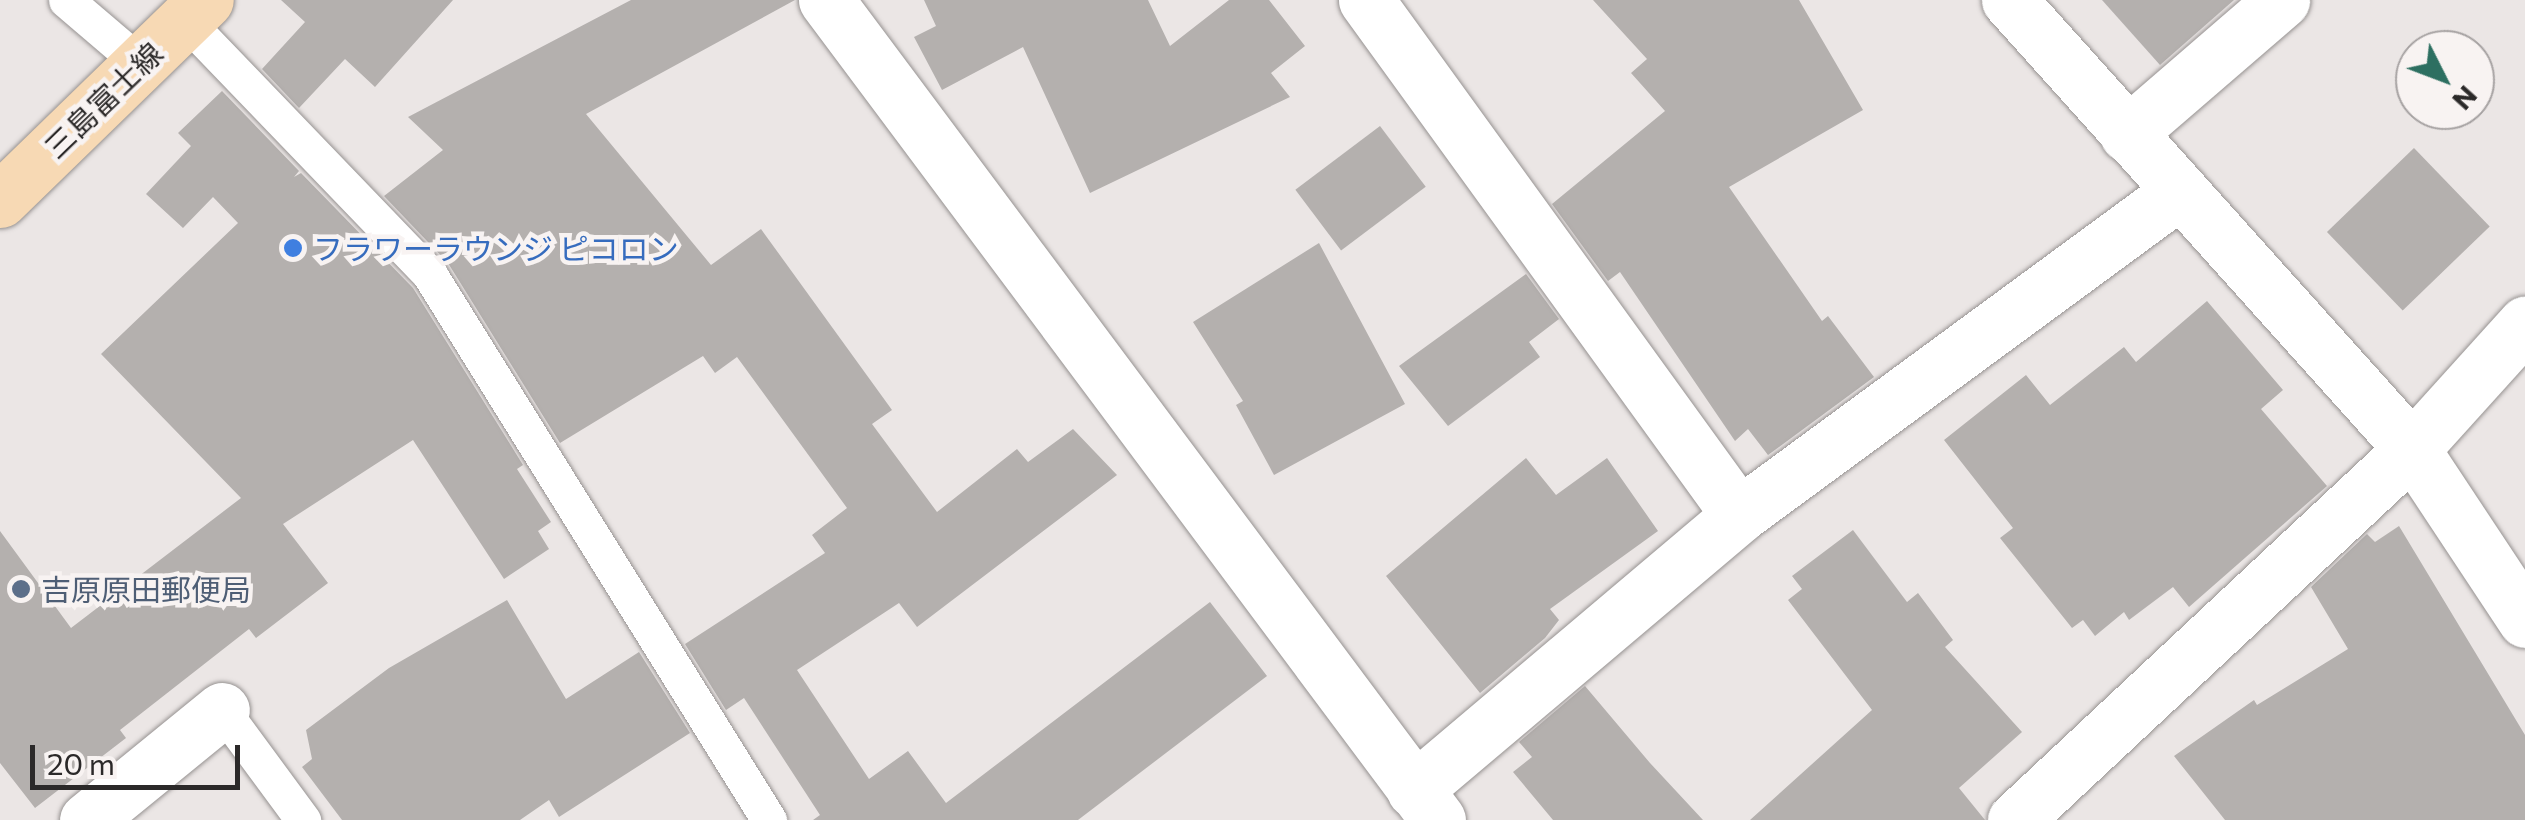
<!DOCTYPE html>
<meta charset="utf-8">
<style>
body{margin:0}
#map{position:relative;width:2525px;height:820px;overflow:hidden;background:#ebe6e5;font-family:Commissioner,"Noto Sans JP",sans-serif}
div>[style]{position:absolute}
.building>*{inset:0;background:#b4b0ae;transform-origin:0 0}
.roads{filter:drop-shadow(0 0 2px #969291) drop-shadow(0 0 2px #969291)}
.service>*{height:35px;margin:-17.5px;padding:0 17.5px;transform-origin:17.5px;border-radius:17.5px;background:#fff}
.minor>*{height:55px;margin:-27.5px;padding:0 27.5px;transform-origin:27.5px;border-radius:27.5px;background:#fff}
.tertiary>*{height:55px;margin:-27.5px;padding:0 27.5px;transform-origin:27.5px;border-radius:27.5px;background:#fff}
.primary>*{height:55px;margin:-27.5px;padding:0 27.5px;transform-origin:27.5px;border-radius:27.5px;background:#f7d9b4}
.dots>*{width:28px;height:28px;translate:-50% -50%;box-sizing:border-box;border:5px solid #f8f3f2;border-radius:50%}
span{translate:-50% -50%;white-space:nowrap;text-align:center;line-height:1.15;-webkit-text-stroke:9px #f8f3f2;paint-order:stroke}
.street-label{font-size:30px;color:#2b2929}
.shop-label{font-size:30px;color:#366cbe}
.left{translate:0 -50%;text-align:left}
.service-label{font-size:30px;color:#4e5e75}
.north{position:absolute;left:2395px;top:30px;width:100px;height:100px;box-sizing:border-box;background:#f8f3f2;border:2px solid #a6a2a2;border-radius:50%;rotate:132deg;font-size:28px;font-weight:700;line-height:40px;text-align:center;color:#2b2929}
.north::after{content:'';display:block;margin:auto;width:35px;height:45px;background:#2d6f61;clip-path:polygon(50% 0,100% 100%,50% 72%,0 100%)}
.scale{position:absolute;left:30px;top:745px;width:210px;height:45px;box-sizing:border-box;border:5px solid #2b2929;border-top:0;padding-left:12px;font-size:30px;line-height:35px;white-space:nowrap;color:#2b2929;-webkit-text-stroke:8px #f8f3f2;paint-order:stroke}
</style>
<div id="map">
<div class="building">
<div style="clip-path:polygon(281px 0,453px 0,375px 87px,345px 59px,299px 108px,262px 69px,305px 22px)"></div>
<div style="clip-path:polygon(631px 0,795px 0,586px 114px,711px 265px,761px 229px,892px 410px,872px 424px,937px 512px,1017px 449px,1028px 462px,1073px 429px,1117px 475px,917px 627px,899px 603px,797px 670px,869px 779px,908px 751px,946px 803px,1210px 602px,1267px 676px,1078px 820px,813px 820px,820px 815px,744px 698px,726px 710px,685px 644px,825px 553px,812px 535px,847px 508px,737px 357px,715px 373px,703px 356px,560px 443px,448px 263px,384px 196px,443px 150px,408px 117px)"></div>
<div style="clip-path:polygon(924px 0,1148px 0,1170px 46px,1229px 0,1269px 0,1305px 46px,1271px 73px,1290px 97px,1090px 193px,1023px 47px,942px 90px,914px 37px,936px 26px)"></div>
<div style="clip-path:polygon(1593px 0,1799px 0,1863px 110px,1729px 187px,1822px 321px,1828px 316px,1874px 377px,1768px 455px,1748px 429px,1735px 441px,1620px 272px,1608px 281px,1552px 204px,1665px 111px,1631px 73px,1647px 59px)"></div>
<div style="clip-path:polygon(2102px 0,2234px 0,2160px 65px)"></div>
<div style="clip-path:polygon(222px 91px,299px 171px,294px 177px,301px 173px,413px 288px,523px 465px,517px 469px,551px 522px,538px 531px,549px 549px,504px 579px,413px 440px,283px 524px,328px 583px,256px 638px,249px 629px,120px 730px,126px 738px,35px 808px,0 763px,0 531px,71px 628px,241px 498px,101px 354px,238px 223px,213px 197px,183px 228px,146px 194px,191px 146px,178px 133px)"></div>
<div style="left:1380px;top:126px;width:76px;height:106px;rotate:53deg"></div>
<div style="left:2414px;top:148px;width:109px;height:121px;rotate:46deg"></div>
<div style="clip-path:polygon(1319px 243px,1405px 404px,1274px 475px,1236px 405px,1243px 401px,1193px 322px)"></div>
<div style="clip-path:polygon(1526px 274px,1559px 319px,1529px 342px,1540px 357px,1448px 426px,1399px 366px)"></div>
<div style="clip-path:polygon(2207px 301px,2283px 390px,2261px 409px,2327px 486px,2189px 607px,2173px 587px,2129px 620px,2124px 612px,2095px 636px,2083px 620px,2072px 628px,2000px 538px,2013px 528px,1944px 440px,2026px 375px,2050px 405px,2124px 347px,2136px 362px)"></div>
<div style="clip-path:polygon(1526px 458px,1556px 495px,1607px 458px,1658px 531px,1550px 609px,1559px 620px,1545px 638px,1480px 693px,1386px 576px)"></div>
<div style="clip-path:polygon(2399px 526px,2525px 735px,2525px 820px,2225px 820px,2174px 756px,2254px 700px,2257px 705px,2348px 649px,2311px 587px,2367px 534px,2375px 542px)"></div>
<div style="clip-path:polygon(1853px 530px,1907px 602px,1918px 593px,1953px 640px,1945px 647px,2022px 732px,1959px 788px,1985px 820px,1750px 820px,1872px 710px,1788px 600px,1802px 589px,1792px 576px)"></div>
<div style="clip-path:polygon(507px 600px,566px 699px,639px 652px,690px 733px,559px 817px,549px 800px,520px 820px,342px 820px,302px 767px,312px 759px,306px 730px,389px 668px)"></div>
<div style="clip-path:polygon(1585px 686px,1650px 763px,1703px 820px,1553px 820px,1513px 772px,1532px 757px,1519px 742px)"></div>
</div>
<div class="roads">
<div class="service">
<div style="left:66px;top:0;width:99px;rotate:40.5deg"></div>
<div style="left:185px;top:20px;width:354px;rotate:46.1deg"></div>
<div style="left:430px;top:275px;width:642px;rotate:58.12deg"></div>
<div style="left:222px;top:710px;width:137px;rotate:53.6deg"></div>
</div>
<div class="minor">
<div style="left:826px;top:0;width:1023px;rotate:53.26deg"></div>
<div style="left:1366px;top:0;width:636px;rotate:54.09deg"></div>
<div style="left:2127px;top:134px;width:205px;rotate:-40.8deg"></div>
<div style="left:1414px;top:790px;width:426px;rotate:-40.2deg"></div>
<div style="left:1739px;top:515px;width:547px;rotate:-36.3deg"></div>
<div style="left:87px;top:820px;width:174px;rotate:-39.2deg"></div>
<div style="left:2015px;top:820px;width:543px;rotate:-43.06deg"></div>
<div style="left:2412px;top:449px;width:169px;rotate:-47.9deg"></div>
</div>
<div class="tertiary">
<div style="left:2009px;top:0;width:603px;rotate:48.09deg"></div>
<div style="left:2412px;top:449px;width:205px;rotate:56.5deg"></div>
</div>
<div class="primary">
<div style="left:0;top:200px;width:287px;rotate:-44.2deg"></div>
</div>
</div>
<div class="dots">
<div style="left:293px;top:248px;background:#3f7fe0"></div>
<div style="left:21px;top:589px;background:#5c6f8a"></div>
</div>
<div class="street-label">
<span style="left:103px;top:100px;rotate:-44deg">三島富士線</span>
</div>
<div class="shop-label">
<span class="left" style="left:313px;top:248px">フラワーラウンジ ピコロン</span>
</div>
<div class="service-label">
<span class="left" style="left:41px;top:589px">吉原原田郵便局</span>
</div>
<div class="north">N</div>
<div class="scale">20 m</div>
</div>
